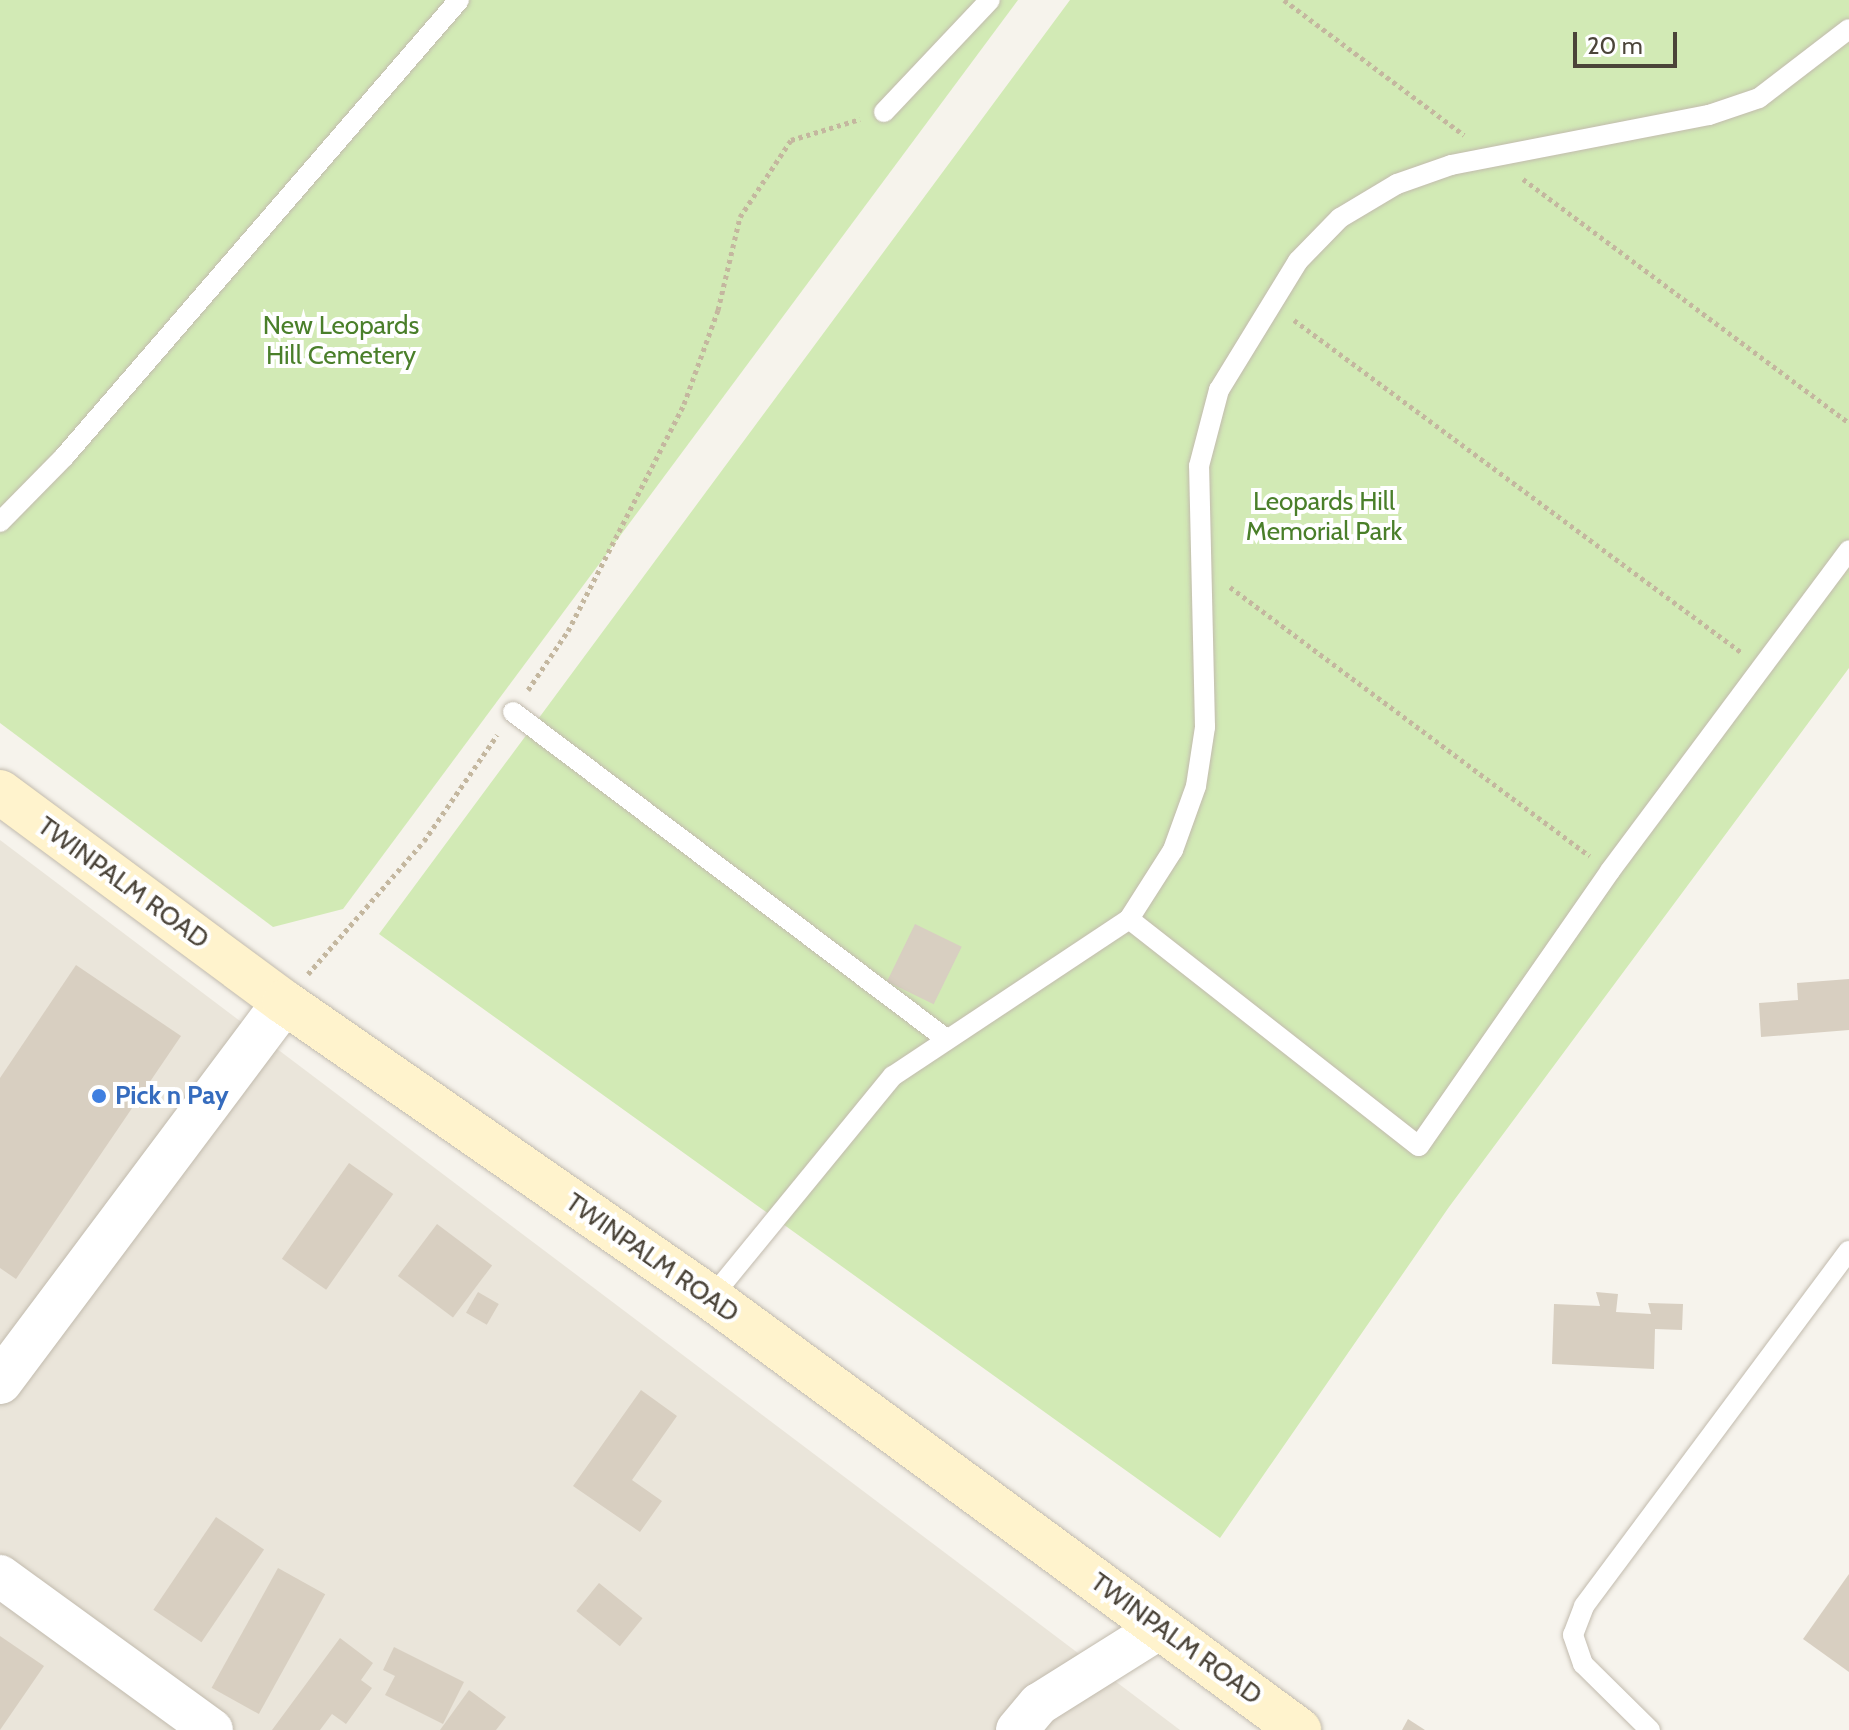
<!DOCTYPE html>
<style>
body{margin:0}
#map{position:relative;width:1849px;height:1730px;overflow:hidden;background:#f6f3ec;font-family:Cabin,sans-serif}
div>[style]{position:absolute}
.residential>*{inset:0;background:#eae5da}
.green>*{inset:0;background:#d2eab5}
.building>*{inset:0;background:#d8cfc1;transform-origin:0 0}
.path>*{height:5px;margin-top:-2.5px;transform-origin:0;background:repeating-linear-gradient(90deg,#c4b79f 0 4px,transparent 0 8px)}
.roads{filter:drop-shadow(0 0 2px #c2bbae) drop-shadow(0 0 2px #c2bbae)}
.service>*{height:20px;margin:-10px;padding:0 10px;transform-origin:10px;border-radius:10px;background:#fff}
.minor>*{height:42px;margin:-21px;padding:0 21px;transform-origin:21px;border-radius:21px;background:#fff}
.tertiary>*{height:44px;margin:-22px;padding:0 22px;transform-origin:22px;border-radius:22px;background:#fff}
.secondary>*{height:44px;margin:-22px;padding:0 22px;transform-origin:22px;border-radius:22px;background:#fff3cd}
.dots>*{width:22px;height:22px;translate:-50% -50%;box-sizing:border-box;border:4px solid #fff;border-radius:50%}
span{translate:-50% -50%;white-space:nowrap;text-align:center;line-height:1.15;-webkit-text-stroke:8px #fff;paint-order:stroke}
.park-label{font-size:26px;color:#4a7f2a}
.street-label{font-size:26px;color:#4b4439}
.shop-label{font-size:26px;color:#366cbe;font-weight:700}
.left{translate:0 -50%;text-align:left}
.scale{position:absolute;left:1573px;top:32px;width:104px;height:36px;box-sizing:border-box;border:4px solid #4b4439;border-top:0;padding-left:10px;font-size:24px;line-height:28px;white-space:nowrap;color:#4b4439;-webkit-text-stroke:6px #fff;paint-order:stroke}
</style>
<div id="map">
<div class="residential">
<div style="clip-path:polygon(0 840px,1180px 1730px,0 1730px)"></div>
</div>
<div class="green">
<div style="clip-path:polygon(0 0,1018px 0,343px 909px,273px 927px,0 723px)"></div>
<div style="clip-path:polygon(1070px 0,1849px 0,1849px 668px,1449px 1207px,1220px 1538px,379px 934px)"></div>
</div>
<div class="building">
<div style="left:915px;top:924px;width:52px;height:64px;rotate:26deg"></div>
<div style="clip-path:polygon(76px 965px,181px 1036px,16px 1279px,0 1268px,0 1078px)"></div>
<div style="clip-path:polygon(1849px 979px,1849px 1030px,1761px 1037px,1759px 1003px,1798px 1000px,1797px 983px)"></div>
<div style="left:349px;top:1163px;width:54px;height:117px;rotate:35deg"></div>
<div style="left:437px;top:1224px;width:69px;height:65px;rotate:37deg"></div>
<div style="left:478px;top:1292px;width:24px;height:24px;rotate:30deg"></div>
<div style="clip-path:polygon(1596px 1292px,1618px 1294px,1616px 1312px,1651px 1314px,1648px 1303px,1683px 1304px,1682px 1330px,1655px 1329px,1654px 1369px,1552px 1364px,1554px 1304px,1600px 1306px)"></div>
<div style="clip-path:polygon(641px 1390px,677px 1416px,632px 1480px,662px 1501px,640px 1532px,573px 1486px)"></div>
<div style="left:216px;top:1517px;width:58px;height:112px;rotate:34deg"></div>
<div style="left:278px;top:1568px;width:54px;height:137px;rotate:29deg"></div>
<div style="clip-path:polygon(1849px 1574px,1849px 1672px,1803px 1639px)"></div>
<div style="left:599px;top:1583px;width:56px;height:36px;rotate:39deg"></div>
<div style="clip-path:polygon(0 1636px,44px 1666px,0 1730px)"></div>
<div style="clip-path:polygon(340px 1638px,373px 1663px,361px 1680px,372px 1688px,346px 1724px,332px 1714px,320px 1730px,272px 1730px)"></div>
<div style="clip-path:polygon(394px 1647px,464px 1682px,443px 1724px,385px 1695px,395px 1676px,383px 1670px)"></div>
<div style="clip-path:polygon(469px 1690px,506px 1717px,496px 1730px,440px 1730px)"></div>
<div style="clip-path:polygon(1408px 1719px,1425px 1730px,1402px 1730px)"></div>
</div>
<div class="path">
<div style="left:1284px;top:0;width:225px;rotate:36.9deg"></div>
<div style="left:1523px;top:179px;width:407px;rotate:36.8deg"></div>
<div style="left:1294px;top:320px;width:558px;rotate:36.62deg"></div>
<div style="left:1230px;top:587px;width:449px;rotate:36.8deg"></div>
<div style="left:528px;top:690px;width:71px;rotate:-55.9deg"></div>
<div style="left:568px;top:631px;width:255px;rotate:-62.9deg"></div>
<div style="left:684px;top:404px;width:100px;rotate:-70.1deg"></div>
<div style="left:718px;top:310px;width:96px;rotate:-76.7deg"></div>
<div style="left:740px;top:217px;width:92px;rotate:-56.5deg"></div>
<div style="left:791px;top:140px;width:72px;rotate:-16.9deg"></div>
<div style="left:308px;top:974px;width:176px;rotate:-48.9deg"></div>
<div style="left:424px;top:841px;width:129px;rotate:-55.4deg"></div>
</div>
<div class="roads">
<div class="service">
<div style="left:884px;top:112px;width:154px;rotate:-46.6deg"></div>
<div style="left:0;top:522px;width:91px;rotate:-45.4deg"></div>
<div style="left:64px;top:457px;width:604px;rotate:-49.16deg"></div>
<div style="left:513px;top:712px;width:541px;rotate:37.04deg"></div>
<div style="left:1129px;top:919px;width:368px;rotate:38.1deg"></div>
<div style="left:1419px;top:1146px;width:335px;rotate:-55.2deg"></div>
<div style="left:1610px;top:871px;width:400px;rotate:-53.3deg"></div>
<div style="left:711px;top:1298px;width:287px;rotate:-50.7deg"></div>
<div style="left:893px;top:1076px;width:283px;rotate:-33.6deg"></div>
<div style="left:1129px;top:919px;width:82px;rotate:-57.5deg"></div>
<div style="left:1173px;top:850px;width:68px;rotate:-70.2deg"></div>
<div style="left:1196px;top:786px;width:60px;rotate:-81.3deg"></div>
<div style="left:1205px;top:727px;width:261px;rotate:-91.3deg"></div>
<div style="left:1199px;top:466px;width:79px;rotate:-75.3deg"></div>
<div style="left:1219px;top:390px;width:151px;rotate:-58.5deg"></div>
<div style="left:1298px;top:261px;width:60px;rotate:-45.7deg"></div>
<div style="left:1340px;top:218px;width:66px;rotate:-30.8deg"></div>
<div style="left:1397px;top:184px;width:57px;rotate:-19.4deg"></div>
<div style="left:1451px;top:165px;width:263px;rotate:-11deg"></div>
<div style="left:1709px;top:115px;width:53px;rotate:-18.8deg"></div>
<div style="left:1759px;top:98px;width:113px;rotate:-37.5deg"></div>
<div style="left:1650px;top:1730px;width:94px;rotate:-135.4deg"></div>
<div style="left:1583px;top:1664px;width:31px;rotate:-109deg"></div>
<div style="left:1573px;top:1635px;width:31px;rotate:-69deg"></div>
<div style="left:1584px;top:1606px;width:443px;rotate:-53.3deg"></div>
</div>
<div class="minor">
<div style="left:0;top:1576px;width:262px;rotate:36deg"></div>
<div style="left:1017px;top:1730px;width:34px;rotate:-50deg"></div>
<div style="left:1039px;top:1704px;width:143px;rotate:-32.1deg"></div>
</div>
<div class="tertiary">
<div style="left:0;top:1382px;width:474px;rotate:-53.2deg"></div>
</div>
<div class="secondary">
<div style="left:0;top:792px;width:353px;rotate:36.5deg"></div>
<div style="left:284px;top:1002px;width:520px;rotate:34.73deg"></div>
<div style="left:711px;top:1298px;width:730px;rotate:36.3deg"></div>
</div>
</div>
<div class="dots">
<div style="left:99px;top:1096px;background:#3f7fe0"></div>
</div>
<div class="park-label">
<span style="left:341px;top:341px">New Leopards<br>Hill Cemetery</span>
<span style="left:1324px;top:517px">Leopards Hill<br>Memorial Park</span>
</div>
<div class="street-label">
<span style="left:123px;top:883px;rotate:36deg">TWINPALM ROAD</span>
<span style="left:652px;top:1258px;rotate:35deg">TWINPALM ROAD</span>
<span style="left:1176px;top:1639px;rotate:36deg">TWINPALM ROAD</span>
</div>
<div class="shop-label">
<span class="left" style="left:115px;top:1096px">Pick n Pay</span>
</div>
<div class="scale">20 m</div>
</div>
